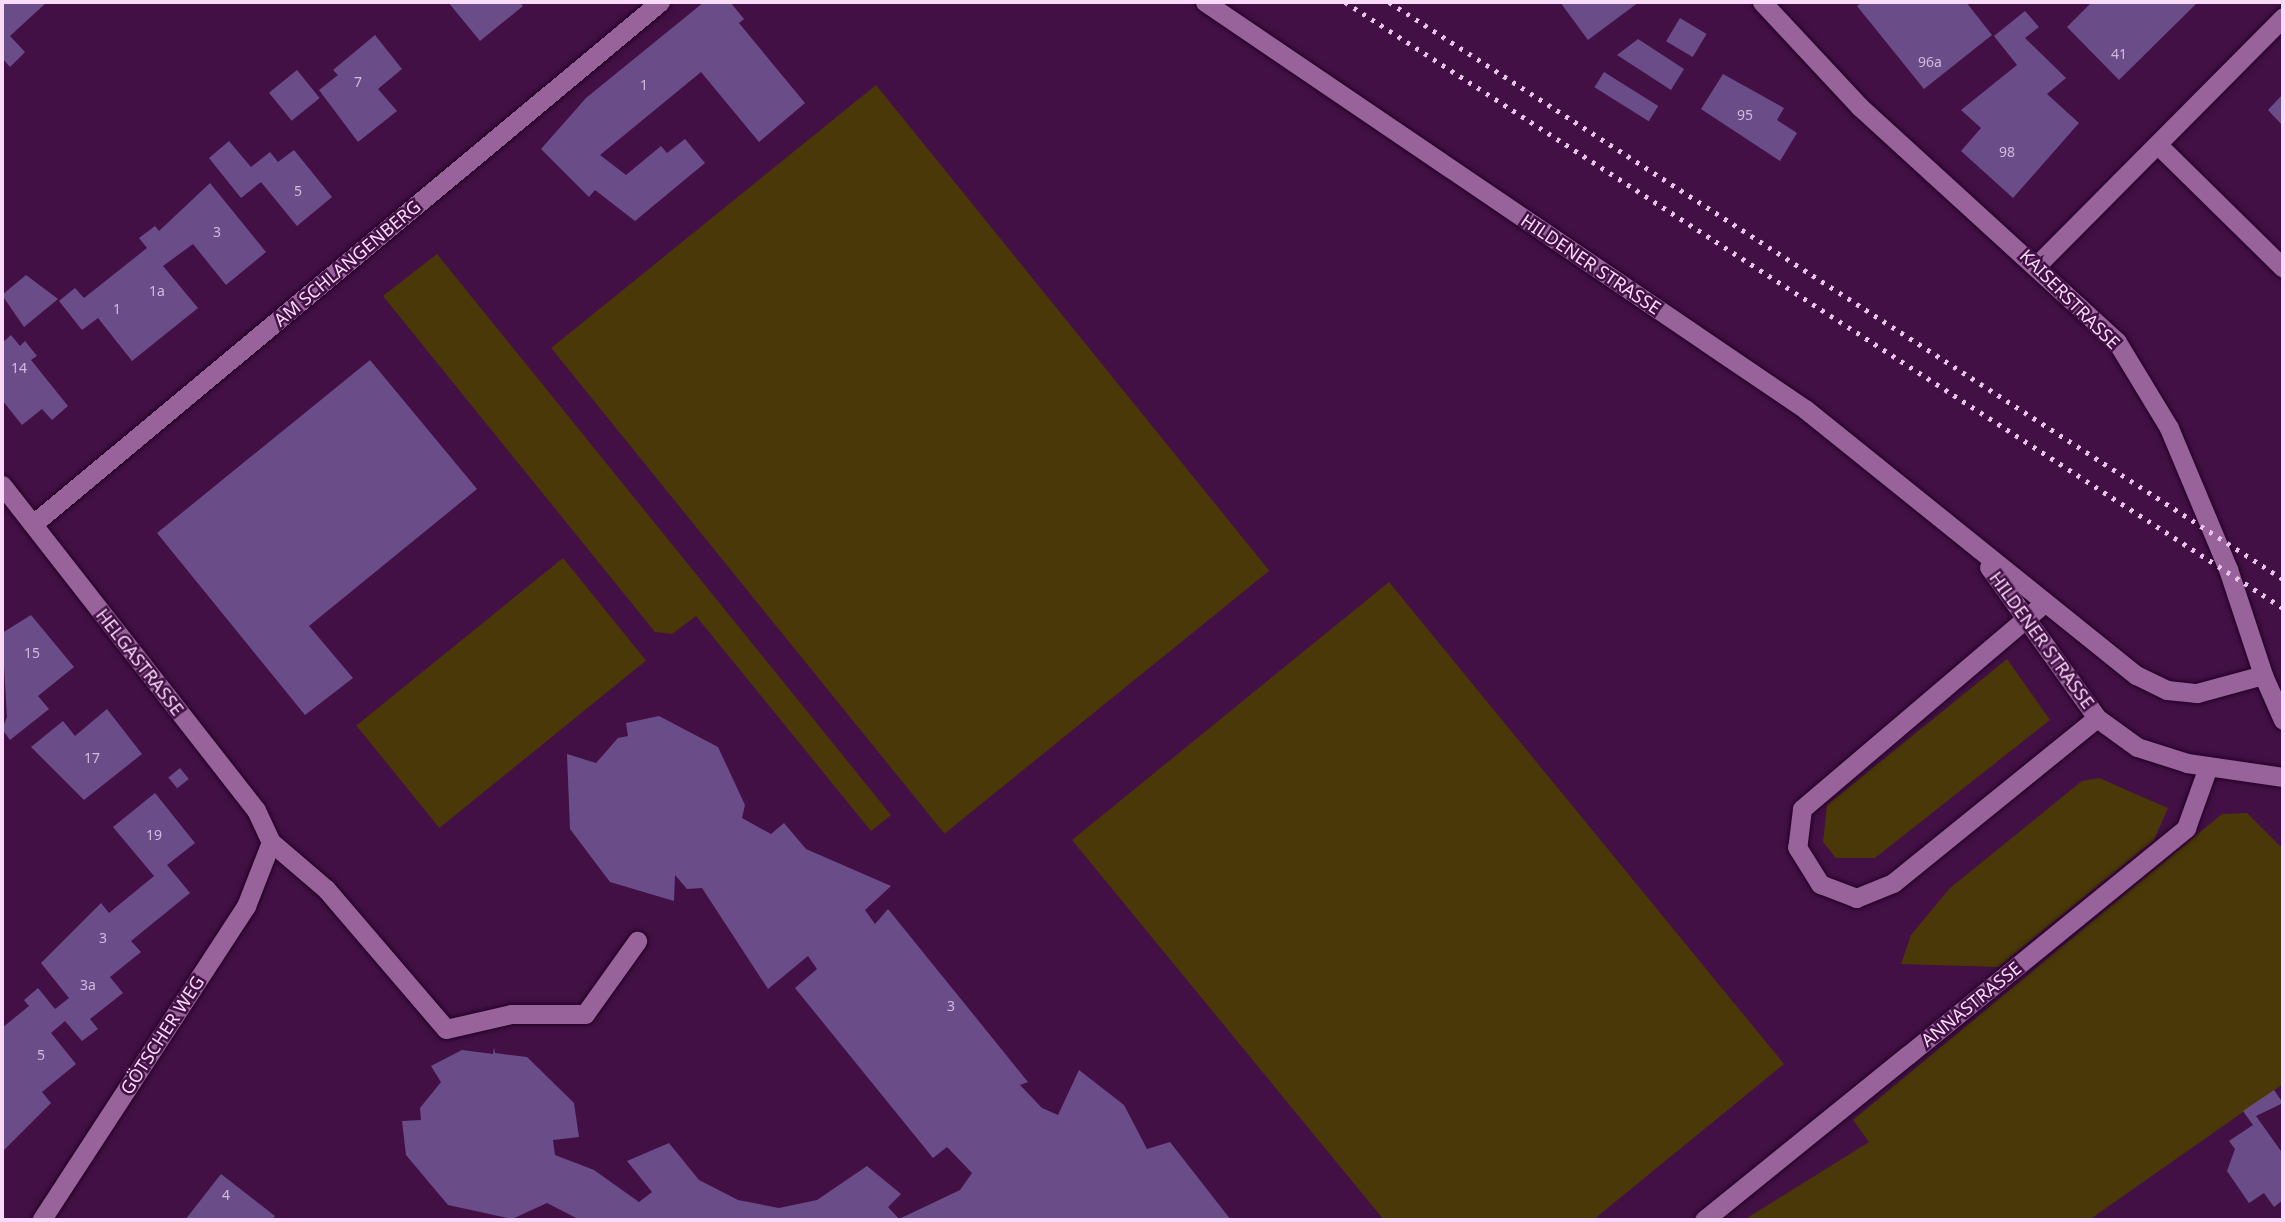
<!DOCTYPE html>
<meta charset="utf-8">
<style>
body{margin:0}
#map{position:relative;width:2285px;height:1222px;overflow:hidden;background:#421045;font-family:"Noto Sans",sans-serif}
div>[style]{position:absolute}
.green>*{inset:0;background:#4a3808;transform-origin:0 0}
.building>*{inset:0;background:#6a4d88;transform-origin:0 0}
.roads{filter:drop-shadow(0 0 2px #230025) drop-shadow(0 0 2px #230025)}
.service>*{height:19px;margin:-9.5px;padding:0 9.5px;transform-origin:9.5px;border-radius:9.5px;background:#98629a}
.minor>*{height:19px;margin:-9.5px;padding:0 9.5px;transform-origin:9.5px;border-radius:9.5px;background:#98629a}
.secondary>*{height:19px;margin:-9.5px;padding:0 9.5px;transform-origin:9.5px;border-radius:9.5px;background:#98629a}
.rail>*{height:5px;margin-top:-2.5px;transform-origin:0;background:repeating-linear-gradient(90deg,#e5c4e5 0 3.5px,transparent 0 10.5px)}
span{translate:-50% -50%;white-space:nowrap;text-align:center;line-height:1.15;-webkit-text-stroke:5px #421045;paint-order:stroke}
.number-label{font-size:14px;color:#d5b8dd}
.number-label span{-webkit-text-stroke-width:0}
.street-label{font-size:18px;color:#f9dbf9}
.frame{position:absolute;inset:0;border:4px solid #f9dbf9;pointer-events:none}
</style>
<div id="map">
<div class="green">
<div style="left:876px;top:85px;width:625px;height:418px;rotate:51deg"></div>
<div style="clip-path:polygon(437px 254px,891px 815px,871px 831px,696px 616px,672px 634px,655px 632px,383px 296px)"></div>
<div style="left:563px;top:558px;width:132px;height:266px;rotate:51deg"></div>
<div style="clip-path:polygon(1389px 582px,1784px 1064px,1593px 1220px,1384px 1220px,1072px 840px)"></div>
<div style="clip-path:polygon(2007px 659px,2050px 720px,1875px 858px,1836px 858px,1823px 842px,1827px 805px)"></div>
<div style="clip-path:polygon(2099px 778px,2168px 808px,2154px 840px,1998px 967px,1901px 964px,1911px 935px,1950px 888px,2082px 781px)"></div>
<div style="clip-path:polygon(2247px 813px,2283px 849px,2283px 1084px,2089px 1220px,1744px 1220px,1869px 1142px,1853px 1120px,2222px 814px)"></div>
</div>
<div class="building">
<div style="clip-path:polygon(2px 2px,47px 2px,10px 36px,25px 52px,10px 67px,2px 58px)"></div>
<div style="clip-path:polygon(448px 2px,520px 2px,523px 6px,480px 41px)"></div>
<div style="clip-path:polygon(704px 2px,730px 2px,744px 19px,739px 23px,805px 103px,759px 142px,701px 72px,600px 155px,626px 175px,661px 146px,667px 153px,685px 139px,705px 163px,635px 221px,595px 190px,589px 197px,541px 149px,586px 98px)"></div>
<div style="clip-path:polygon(1560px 2px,1639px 2px,1588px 40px)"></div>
<div style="clip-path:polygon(1862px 2px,1966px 2px,1992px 35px,1924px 89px,1857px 6px)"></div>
<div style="clip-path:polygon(2092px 2px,2198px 2px,2119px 80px,2067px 27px)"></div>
<div style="clip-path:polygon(2025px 11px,2039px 27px,2025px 38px,2066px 78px,2047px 94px,2079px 123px,2013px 198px,1961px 151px,1981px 128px,1961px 110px,2017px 65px,1994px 36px)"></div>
<div style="left:1680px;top:18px;width:31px;height:27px;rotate:31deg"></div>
<div style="clip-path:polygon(375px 35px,402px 69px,378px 89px,397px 111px,358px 142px,319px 90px,338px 75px,333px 70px)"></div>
<div style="clip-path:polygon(1638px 39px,1684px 69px,1671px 90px,1617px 55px)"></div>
<div style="left:297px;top:70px;width:36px;height:36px;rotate:51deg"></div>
<div style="left:1604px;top:72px;width:64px;height:18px;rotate:32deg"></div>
<div style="clip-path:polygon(1723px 74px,1784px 108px,1777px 120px,1797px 133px,1780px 161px,1701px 109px)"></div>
<div style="clip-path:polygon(2283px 94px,2283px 126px,2268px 110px)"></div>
<div style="clip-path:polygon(229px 141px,251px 167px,270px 152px,278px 162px,294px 150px,332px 197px,297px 226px,261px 182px,241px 198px,209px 158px)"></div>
<div style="clip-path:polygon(210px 183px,266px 252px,226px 285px,193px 244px,163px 266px,198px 308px,132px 361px,98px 318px,82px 330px,59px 301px,75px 288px,84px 298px,147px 248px,139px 238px,155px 226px,159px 231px)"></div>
<div style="clip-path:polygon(26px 275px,58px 299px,24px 327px,2px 295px)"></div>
<div style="clip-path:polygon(11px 335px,20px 346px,25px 341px,37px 356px,31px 360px,68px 406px,52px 420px,42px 409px,22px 425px,2px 400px,2px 343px)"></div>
<div style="clip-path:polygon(370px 360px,477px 489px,309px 626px,353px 678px,305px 715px,157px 533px)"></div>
<div style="clip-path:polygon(31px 615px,74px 667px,38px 696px,49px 709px,10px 740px,2px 729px,7px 717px,2px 633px)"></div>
<div style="clip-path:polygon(107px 709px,142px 754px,84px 800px,31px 747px,63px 721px,75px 736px)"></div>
<div style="clip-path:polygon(659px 716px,718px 747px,745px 805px,742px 818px,771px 834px,784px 823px,806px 849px,891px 886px,865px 910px,875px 924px,888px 909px,1028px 1082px,1020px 1085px,1042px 1108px,1058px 1115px,1079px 1070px,1124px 1105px,1147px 1149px,1170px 1142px,1231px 1220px,580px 1220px,547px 1203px,512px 1219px,448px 1205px,406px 1155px,402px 1121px,421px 1120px,420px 1108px,441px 1082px,431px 1066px,462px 1050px,493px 1054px,494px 1047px,495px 1053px,527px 1057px,574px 1103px,579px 1137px,553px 1140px,555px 1155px,594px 1170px,639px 1202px,652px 1192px,627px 1161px,669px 1143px,699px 1180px,738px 1200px,779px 1208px,817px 1200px,867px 1166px,901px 1194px,888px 1207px,899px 1219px,960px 1190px,972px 1173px,947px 1147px,933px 1158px,795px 988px,817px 969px,808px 956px,768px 989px,702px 888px,687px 889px,675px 875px,674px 901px,610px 882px,570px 829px,567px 754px,596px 763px,618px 738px,628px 736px,626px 723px)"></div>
<div style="left:180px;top:768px;width:14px;height:15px;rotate:51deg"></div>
<div style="clip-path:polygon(155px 793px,195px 843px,167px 865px,190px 893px,131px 941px,141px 952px,110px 977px,123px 993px,90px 1019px,98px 1029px,82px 1041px,65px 1021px,51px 1033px,76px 1064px,42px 1092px,51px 1103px,2px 1152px,2px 1028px,29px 1006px,24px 1000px,38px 988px,55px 1009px,69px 998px,41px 963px,101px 903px,109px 913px,154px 876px,113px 827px)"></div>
<div style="clip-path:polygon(2274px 1090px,2283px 1103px,2256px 1116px,2283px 1154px,2283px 1200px,2274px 1207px,2264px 1193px,2249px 1203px,2227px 1171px,2235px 1149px,2229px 1141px,2253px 1125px,2243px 1111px)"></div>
<div style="clip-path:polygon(221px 1174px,275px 1216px,272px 1220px,185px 1220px)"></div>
</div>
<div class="roads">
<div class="service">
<div style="left:2158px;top:145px;width:175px;rotate:44.5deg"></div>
<div style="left:2044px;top:603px;width:318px;rotate:139.6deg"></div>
<div style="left:1802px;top:809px;width:38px;rotate:97deg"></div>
<div style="left:1797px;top:847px;width:44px;rotate:58.1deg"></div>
<div style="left:1820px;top:884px;width:39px;rotate:21deg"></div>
<div style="left:1856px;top:898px;width:40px;rotate:-22deg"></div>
<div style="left:1893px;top:883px;width:262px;rotate:-39deg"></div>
<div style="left:271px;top:842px;width:72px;rotate:40.5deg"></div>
<div style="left:326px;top:889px;width:184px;rotate:49.4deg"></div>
<div style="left:446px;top:1029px;width:67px;rotate:-13deg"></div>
<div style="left:511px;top:1014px;width:74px"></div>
<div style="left:585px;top:1014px;width:90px;rotate:-54.5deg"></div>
<div style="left:1908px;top:1055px;width:359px;rotate:-39.2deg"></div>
<div style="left:2186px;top:828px;width:65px;rotate:-70.2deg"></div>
</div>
<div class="minor">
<div style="left:1762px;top:2px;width:144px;rotate:47deg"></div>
<div style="left:1860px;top:107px;width:348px;rotate:42.4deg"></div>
<div style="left:2117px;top:342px;width:100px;rotate:58.8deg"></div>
<div style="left:2169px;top:428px;width:153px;rotate:67.3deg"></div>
<div style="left:2228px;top:569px;width:112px;rotate:71.7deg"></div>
<div style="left:2038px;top:264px;width:348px;rotate:-45.2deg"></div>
<div style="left:2px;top:485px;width:412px;rotate:52deg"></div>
<div style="left:256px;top:810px;width:35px;rotate:65deg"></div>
<div style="left:271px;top:842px;width:69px;rotate:111.3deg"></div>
<div style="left:246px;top:906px;width:375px;rotate:123.1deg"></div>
<div style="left:33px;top:524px;width:816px;rotate:-39.78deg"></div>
<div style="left:1704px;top:1220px;width:262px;rotate:-39deg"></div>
</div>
<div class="secondary">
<div style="left:1205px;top:2px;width:725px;rotate:34.15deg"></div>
<div style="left:1805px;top:409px;width:425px;rotate:38.8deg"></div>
<div style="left:2136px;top:675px;width:34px;rotate:26deg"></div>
<div style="left:2167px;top:690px;width:30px;rotate:6deg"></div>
<div style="left:2197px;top:693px;width:68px;rotate:-15.3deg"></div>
<div style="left:2263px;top:675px;width:49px;rotate:66deg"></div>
<div style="left:1989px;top:567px;width:186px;rotate:54.4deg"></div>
<div style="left:2097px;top:718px;width:49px;rotate:35.9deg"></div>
<div style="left:2137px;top:747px;width:52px;rotate:17.7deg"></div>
<div style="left:2187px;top:763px;width:97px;rotate:8.3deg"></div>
</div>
</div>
<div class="rail">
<div style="left:1345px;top:2px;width:1117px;rotate:32.86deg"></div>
<div style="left:1389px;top:2px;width:1064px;rotate:32.84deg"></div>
</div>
<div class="number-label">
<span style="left:2119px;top:54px">41</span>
<span style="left:1930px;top:62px">96a</span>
<span style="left:358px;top:82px">7</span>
<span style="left:644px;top:85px">1</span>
<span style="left:1745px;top:115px">95</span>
<span style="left:2007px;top:152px">98</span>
<span style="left:298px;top:191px">5</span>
<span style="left:217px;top:232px">3</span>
<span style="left:157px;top:291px">1a</span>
<span style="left:117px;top:309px">1</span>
<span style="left:19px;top:368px">14</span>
<span style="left:32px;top:653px">15</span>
<span style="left:92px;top:758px">17</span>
<span style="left:154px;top:835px">19</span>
<span style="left:103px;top:938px">3</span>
<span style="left:88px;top:985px">3a</span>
<span style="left:951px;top:1006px">3</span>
<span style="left:41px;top:1055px">5</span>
<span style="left:226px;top:1195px">4</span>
</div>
<div class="street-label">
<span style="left:347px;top:263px;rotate:-40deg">AM SCHLANGENBERG</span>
<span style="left:1591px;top:264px;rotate:34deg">HILDENER STRASSE</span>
<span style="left:2070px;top:299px;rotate:45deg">KAISERSTRASSE</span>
<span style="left:2042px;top:640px;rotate:54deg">HILDENER STRASSE</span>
<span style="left:140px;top:662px;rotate:52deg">HELGASTRASSE</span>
<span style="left:1971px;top:1004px;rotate:-39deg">ANNASTRASSE</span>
<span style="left:162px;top:1035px;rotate:-57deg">GÖTSCHER WEG</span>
</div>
<div class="frame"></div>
</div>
